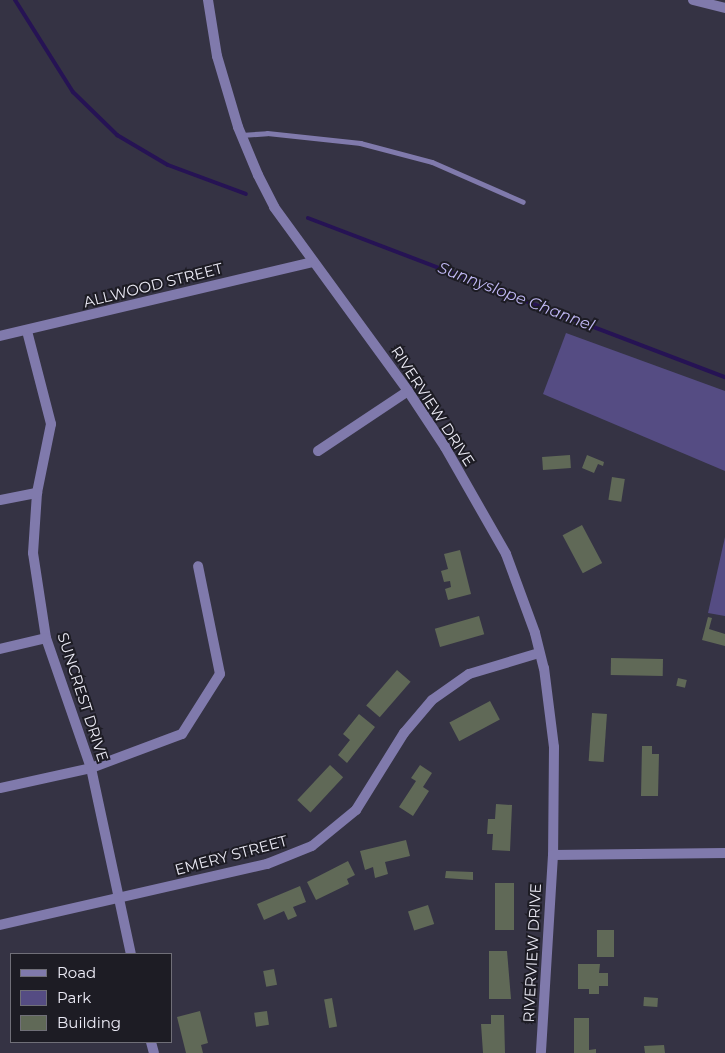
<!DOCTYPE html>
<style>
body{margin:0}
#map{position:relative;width:725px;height:1053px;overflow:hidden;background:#353344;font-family:Montserrat,sans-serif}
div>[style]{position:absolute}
.green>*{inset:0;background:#554c83}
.stream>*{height:4px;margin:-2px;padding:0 2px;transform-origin:2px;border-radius:2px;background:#261354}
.building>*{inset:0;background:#606957;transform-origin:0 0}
.service>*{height:5px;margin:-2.5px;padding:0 2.5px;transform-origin:2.5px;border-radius:2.5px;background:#807aac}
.minor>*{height:10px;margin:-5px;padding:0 5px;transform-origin:5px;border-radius:5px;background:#807aac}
span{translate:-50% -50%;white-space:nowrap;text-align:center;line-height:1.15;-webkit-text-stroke:4px #1d1c24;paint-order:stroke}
.street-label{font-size:15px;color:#ecebf6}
.water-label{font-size:16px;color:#c0b8f4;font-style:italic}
.legend{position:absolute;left:10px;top:953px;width:162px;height:90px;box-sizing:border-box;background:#1d1c24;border:1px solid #706f78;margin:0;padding:6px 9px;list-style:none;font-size:15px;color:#ecebf6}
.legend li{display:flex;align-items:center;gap:10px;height:25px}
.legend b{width:25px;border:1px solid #706f78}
</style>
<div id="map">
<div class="green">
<div style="clip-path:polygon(566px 333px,725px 391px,725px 471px,543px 394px)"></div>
<div style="clip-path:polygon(725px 537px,725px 616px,708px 613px)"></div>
</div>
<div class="stream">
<div style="left:15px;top:0;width:109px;rotate:57.8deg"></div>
<div style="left:73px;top:92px;width:62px;rotate:44.3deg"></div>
<div style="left:117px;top:135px;width:59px;rotate:30.5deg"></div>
<div style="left:168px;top:165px;width:83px;rotate:20.4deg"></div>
<div style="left:308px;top:218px;width:446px;rotate:20.9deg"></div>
</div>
<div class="building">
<div style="left:570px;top:455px;width:13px;height:28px;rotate:86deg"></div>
<div style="clip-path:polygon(587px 455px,604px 462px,603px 466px,598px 464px,594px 473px,582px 468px)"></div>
<div style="left:612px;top:477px;width:13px;height:23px;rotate:9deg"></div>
<div style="left:582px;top:525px;width:43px;height:22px;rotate:62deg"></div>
<div style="clip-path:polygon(460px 550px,471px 594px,448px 600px,445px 589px,451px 587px,450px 581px,444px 582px,441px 571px,448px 569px,444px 554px)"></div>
<div style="left:479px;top:616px;width:19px;height:46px;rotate:74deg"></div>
<div style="clip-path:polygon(708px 617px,712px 618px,709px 629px,725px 634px,725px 646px,702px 640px)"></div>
<div style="left:611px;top:658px;width:52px;height:17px;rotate:1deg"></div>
<div style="left:397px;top:670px;width:18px;height:47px;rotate:41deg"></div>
<div style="left:678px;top:678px;width:9px;height:8px;rotate:13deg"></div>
<div style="left:490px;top:701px;width:21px;height:46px;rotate:62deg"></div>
<div style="left:592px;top:713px;width:15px;height:48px;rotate:4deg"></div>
<div style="clip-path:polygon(359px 714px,375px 727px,347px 763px,338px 755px,350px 740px,343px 734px)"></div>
<div style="clip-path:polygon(642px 746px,652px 746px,652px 754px,659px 754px,658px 796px,641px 796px)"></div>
<div style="left:330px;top:765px;width:18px;height:48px;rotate:43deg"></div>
<div style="clip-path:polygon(420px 765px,432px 773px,423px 787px,429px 791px,413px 816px,399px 807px,416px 781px,411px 778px)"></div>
<div style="clip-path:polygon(496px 804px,512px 805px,510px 851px,492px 850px,493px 834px,487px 834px,488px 819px,495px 819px)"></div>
<div style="clip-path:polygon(406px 840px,410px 856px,385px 862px,388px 874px,375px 878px,373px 867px,365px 870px,360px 851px)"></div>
<div style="clip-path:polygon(348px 861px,355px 875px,347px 879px,349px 884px,316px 900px,307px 882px)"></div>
<div style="clip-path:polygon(446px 871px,473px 872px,473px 880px,445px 878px)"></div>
<div style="left:495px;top:883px;width:19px;height:47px"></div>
<div style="clip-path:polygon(300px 886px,306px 902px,293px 907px,297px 916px,288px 920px,284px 911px,264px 920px,257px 904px)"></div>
<div style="left:428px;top:905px;width:20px;height:21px;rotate:72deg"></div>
<div style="left:597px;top:930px;width:17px;height:27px"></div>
<div style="clip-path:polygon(489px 951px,507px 951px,511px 999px,489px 999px)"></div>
<div style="clip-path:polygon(578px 964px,600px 964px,599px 973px,608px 973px,608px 986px,599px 986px,599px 994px,589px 994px,589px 989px,578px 989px)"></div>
<div style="left:274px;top:969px;width:16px;height:11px;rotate:79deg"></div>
<div style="left:644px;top:997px;width:14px;height:9px;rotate:4deg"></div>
<div style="left:332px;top:998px;width:29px;height:8px;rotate:80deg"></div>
<div style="clip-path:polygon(200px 1011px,208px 1043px,201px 1045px,203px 1053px,186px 1053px,177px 1017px)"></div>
<div style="left:267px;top:1011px;width:14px;height:13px;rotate:82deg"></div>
<div style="clip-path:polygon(491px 1015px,504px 1015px,505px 1053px,483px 1053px,481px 1024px,491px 1024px)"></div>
<div style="clip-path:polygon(574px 1018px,589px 1018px,589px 1050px,596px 1049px,596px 1053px,574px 1053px)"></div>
<div style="clip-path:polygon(664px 1045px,665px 1053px,645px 1053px,644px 1046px)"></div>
</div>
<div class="service">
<div style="left:241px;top:135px;width:26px;rotate:-4deg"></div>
<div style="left:267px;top:133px;width:94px;rotate:6.1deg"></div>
<div style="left:360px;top:143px;width:74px;rotate:14.8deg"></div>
<div style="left:432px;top:162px;width:99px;rotate:23.7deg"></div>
</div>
<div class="minor">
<div style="left:208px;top:0;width:57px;rotate:80.9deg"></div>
<div style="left:217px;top:56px;width:74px;rotate:73.5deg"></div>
<div style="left:238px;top:127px;width:52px;rotate:67.4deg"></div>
<div style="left:258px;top:175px;width:36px;rotate:63deg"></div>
<div style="left:274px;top:207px;width:228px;rotate:53.9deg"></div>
<div style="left:408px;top:391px;width:67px;rotate:56.5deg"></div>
<div style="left:445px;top:447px;width:123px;rotate:60.3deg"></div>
<div style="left:506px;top:554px;width:84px;rotate:69.8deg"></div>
<div style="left:535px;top:633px;width:36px;rotate:76deg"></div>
<div style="left:544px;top:668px;width:80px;rotate:82.8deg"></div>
<div style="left:554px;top:747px;width:108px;rotate:90.5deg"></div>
<div style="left:553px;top:855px;width:198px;rotate:93.5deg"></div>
<div style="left:693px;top:0;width:33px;rotate:14deg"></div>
<div style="left:27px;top:331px;width:96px;rotate:75.5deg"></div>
<div style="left:51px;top:424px;width:70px;rotate:101.5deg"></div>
<div style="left:37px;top:493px;width:60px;rotate:93.8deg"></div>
<div style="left:33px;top:553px;width:86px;rotate:81.3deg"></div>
<div style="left:46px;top:638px;width:138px;rotate:70.9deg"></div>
<div style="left:91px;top:768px;width:190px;rotate:77.9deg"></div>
<div style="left:0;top:336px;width:321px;rotate:-13.3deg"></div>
<div style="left:318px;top:451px;width:108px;rotate:-33.7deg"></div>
<div style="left:0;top:500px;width:38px;rotate:-11deg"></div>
<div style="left:0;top:649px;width:47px;rotate:-13.4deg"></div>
<div style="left:0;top:788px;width:93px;rotate:-12.4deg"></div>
<div style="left:91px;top:768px;width:97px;rotate:-20.5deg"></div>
<div style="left:182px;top:734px;width:71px;rotate:-57.7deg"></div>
<div style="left:220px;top:674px;width:110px;rotate:-101.5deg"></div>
<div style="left:553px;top:855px;width:172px;rotate:-0.7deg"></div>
<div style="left:0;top:925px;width:274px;rotate:-12.9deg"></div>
<div style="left:267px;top:864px;width:48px;rotate:-21.8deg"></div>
<div style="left:312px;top:846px;width:57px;rotate:-39.3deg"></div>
<div style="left:356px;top:810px;width:91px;rotate:-58.1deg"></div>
<div style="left:404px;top:733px;width:43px;rotate:-49.7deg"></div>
<div style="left:432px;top:700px;width:45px;rotate:-35.1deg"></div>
<div style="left:469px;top:674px;width:73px;rotate:-16.7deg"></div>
<div style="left:151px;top:1042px;width:11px;rotate:75deg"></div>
</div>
<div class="street-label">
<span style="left:153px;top:285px;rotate:-14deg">ALLWOOD STREET</span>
<span style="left:433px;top:406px;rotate:57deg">RIVERVIEW DRIVE</span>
<span style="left:83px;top:697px;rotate:72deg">SUNCREST DRIVE</span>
<span style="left:231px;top:855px;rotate:-15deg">EMERY STREET</span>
<span style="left:532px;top:953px;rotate:-87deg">RIVERVIEW DRIVE</span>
</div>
<div class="water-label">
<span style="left:516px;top:297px;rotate:21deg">Sunnyslope Channel</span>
</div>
<ul class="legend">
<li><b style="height:6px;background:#807aac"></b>Road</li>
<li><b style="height:14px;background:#554c83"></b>Park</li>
<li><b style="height:14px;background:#606957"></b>Building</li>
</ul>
</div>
